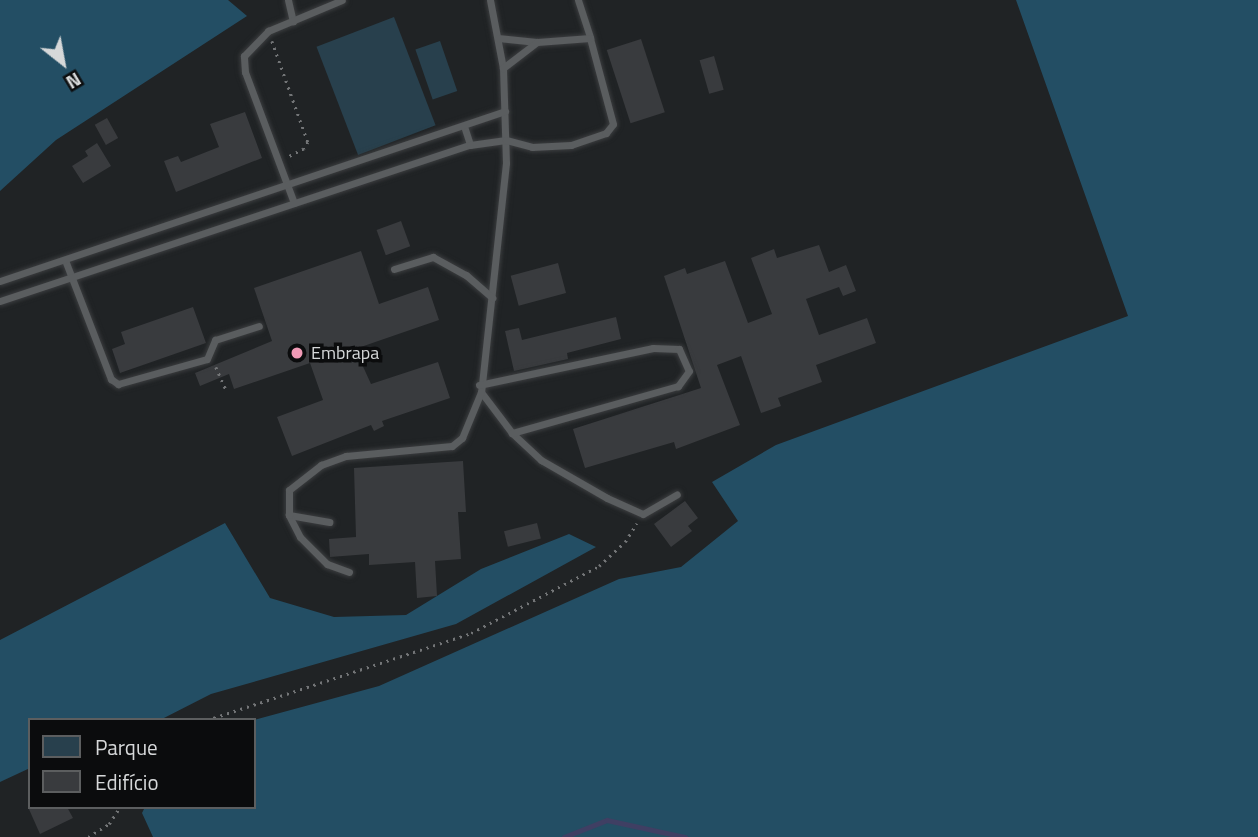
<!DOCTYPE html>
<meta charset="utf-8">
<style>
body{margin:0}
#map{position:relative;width:1258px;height:837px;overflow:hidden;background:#202325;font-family:"Titillium Web",sans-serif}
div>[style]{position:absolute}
.green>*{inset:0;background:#28404d;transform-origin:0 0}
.forest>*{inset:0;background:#234e64}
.stream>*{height:4.5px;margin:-2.25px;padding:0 2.25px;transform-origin:2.25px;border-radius:2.25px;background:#3f3f63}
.building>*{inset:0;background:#393b3e;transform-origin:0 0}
.path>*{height:2.5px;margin-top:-1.25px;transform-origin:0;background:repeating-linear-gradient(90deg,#737577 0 2px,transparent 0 7px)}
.roads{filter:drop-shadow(0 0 2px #3b3d3f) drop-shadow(0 0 2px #3b3d3f)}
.lane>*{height:7px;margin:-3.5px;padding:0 3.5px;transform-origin:3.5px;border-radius:3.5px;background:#5a5d5f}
.dots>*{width:19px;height:19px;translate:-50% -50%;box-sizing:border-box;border:4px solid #0b0c0d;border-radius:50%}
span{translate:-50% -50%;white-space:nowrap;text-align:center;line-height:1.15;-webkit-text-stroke:7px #0b0c0d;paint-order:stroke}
.poi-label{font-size:18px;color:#d6d8d9}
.left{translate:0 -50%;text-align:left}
.legend{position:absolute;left:28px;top:718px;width:228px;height:91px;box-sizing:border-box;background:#0b0c0d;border:2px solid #5c5e5f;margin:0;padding:9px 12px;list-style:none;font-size:21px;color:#d6d8d9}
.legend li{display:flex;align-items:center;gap:14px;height:35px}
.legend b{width:35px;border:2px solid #5c5e5f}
.north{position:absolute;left:28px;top:28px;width:70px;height:70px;-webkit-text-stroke:5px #0b0c0d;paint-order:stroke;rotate:149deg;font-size:19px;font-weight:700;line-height:28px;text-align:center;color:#d6d8d9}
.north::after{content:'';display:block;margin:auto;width:24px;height:32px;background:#d6d8d9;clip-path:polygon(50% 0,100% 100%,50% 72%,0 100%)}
</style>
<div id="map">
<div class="green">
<div style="left:394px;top:17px;width:116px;height:83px;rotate:69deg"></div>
<div style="left:440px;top:41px;width:53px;height:26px;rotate:71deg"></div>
</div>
<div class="forest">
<div style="clip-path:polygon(0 0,228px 0,247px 16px,56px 140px,0 191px)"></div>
<div style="clip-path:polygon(1016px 0,1258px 0,1258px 837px,153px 837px,142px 813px,145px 807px,254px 807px,254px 720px,379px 686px,619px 579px,681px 567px,738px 521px,712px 482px,776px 445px,1128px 316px)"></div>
<div style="clip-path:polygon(225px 523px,270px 598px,334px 617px,406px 615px,481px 569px,569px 534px,596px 547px,456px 624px,211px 694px,160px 720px,30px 720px,30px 768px,0 782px,0 640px)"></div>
</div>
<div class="stream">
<div style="left:564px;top:837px;width:46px;rotate:-21.6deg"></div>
<div style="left:607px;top:820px;width:80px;rotate:12.3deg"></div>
</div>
<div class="building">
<div style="left:641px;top:39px;width:77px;height:36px;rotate:72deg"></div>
<div style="left:714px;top:56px;width:35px;height:15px;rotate:74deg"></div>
<div style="clip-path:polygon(245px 112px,262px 158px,176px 192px,164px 161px,178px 156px,181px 162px,219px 147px,210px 124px)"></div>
<div style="left:107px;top:118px;width:23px;height:14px;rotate:61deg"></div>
<div style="clip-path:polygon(97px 143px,111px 166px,83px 183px,72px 166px,88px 156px,85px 151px)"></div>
<div style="left:401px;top:221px;width:27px;height:26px;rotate:70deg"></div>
<div style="clip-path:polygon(819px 245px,829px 272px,846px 265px,856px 291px,843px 296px,839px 287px,806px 299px,819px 335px,867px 318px,876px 343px,816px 365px,822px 382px,778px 398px,781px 406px,761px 413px,741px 356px,717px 365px,740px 425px,676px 449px,674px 442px,585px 468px,573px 429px,701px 388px,664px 276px,685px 268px,687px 274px,725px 261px,748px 323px,772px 314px,751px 258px,774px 249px,777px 258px)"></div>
<div style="clip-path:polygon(361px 251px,379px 304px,428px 287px,439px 320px,355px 349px,371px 384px,438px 362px,450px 398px,382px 421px,384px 426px,374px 431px,371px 425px,292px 456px,277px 417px,323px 400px,310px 363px,234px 389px,229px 374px,200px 386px,195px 373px,272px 341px,254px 288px)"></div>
<div style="left:558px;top:263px;width:31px;height:49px;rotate:75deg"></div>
<div style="clip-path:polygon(193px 307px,206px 343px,120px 373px,112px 349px,125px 344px,121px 332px)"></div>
<div style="clip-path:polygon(616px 317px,621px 339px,567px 353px,568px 359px,514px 371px,505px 331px,519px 328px,522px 340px)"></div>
<div style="clip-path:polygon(463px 461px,466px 512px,458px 512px,461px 559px,435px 561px,437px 596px,417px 598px,415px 562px,369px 565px,369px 554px,330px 557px,329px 539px,356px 537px,354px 468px)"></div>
<div style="clip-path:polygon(685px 501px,698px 518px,688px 526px,692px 531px,671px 547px,654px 524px)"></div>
<div style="left:537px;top:523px;width:16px;height:34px;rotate:76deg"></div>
<div style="clip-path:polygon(28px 807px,67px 807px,73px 818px,40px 834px)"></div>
</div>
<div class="path">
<div style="left:272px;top:41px;width:107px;rotate:70.4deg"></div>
<div style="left:308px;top:142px;width:8px;rotate:120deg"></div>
<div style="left:304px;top:149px;width:18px;rotate:153deg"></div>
<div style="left:216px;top:367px;width:27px;rotate:66deg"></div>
<div style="left:207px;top:720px;width:278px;rotate:-18.2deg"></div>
<div style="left:471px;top:633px;width:144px;rotate:-27.6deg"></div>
<div style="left:599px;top:566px;width:35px;rotate:-43deg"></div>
<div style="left:625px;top:542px;width:22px;rotate:-58deg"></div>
<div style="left:88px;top:837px;width:25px;rotate:-32deg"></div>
<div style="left:109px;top:824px;width:20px;rotate:-57deg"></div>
</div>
<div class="roads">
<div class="lane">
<div style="left:288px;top:0;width:22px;rotate:77deg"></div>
<div style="left:490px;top:0;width:69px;rotate:79.2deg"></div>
<div style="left:503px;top:68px;width:95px;rotate:88.2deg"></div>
<div style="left:506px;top:163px;width:230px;rotate:96.2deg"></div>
<div style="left:481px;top:392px;width:51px;rotate:52.9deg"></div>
<div style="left:512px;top:433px;width:40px;rotate:43deg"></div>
<div style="left:541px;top:460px;width:76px;rotate:29.9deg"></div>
<div style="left:607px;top:498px;width:39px;rotate:24deg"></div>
<div style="left:643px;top:514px;width:39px;rotate:-30deg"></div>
<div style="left:578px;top:0;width:40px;rotate:72deg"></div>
<div style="left:498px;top:38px;width:39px;rotate:6deg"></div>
<div style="left:464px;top:126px;width:20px;rotate:72deg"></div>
<div style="left:294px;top:203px;width:140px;rotate:-110.5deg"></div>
<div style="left:245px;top:72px;width:16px;rotate:-94deg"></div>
<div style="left:244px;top:56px;width:35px;rotate:-46deg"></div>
<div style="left:268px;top:31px;width:80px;rotate:-22.7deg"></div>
<div style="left:65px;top:260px;width:128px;rotate:68.9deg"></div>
<div style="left:111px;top:379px;width:9px;rotate:36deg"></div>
<div style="left:118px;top:384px;width:92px;rotate:-15.7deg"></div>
<div style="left:207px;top:359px;width:21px;rotate:-67deg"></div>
<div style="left:215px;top:340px;width:46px;rotate:-17.7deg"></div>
<div style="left:394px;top:269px;width:41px;rotate:-17.1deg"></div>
<div style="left:433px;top:257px;width:38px;rotate:29deg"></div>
<div style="left:466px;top:275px;width:35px;rotate:41deg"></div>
<div style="left:0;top:281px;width:533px;rotate:-18.6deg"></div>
<div style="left:0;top:301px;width:495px;rotate:-18.4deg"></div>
<div style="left:470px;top:145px;width:36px;rotate:-8deg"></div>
<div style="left:506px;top:140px;width:27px;rotate:15deg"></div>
<div style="left:532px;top:147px;width:39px;rotate:-3deg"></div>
<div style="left:571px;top:145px;width:37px;rotate:-19deg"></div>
<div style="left:606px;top:133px;width:11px;rotate:-52deg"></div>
<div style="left:613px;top:124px;width:89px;rotate:-105deg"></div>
<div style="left:590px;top:38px;width:53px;rotate:175.7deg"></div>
<div style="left:537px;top:42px;width:43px;rotate:142.6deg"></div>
<div style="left:479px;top:385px;width:178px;rotate:-12deg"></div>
<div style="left:653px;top:348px;width:26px;rotate:2deg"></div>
<div style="left:679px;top:349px;width:24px;rotate:66deg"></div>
<div style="left:689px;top:371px;width:19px;rotate:126deg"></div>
<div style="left:678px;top:386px;width:173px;rotate:164.2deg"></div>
<div style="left:289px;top:515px;width:41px;rotate:9.9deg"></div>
<div style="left:349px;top:572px;width:23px;rotate:-160deg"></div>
<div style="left:327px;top:564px;width:38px;rotate:-135deg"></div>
<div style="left:300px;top:537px;width:25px;rotate:-117deg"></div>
<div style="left:289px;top:515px;width:25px;rotate:-90deg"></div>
<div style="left:289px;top:490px;width:41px;rotate:-38deg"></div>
<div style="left:321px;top:465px;width:27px;rotate:-20deg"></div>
<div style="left:346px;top:456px;width:106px;rotate:-5.4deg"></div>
<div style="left:452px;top:446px;width:13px;rotate:-39deg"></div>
<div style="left:462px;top:438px;width:50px;rotate:-67.6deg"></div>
</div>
</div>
<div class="dots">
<div style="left:297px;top:353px;background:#f09ab6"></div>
</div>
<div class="poi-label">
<span class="left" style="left:311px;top:353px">Embrapa</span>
</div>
<ul class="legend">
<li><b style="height:19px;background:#28404d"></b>Parque</li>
<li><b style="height:19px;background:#393b3e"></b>Edifício</li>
</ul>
<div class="north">N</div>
</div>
